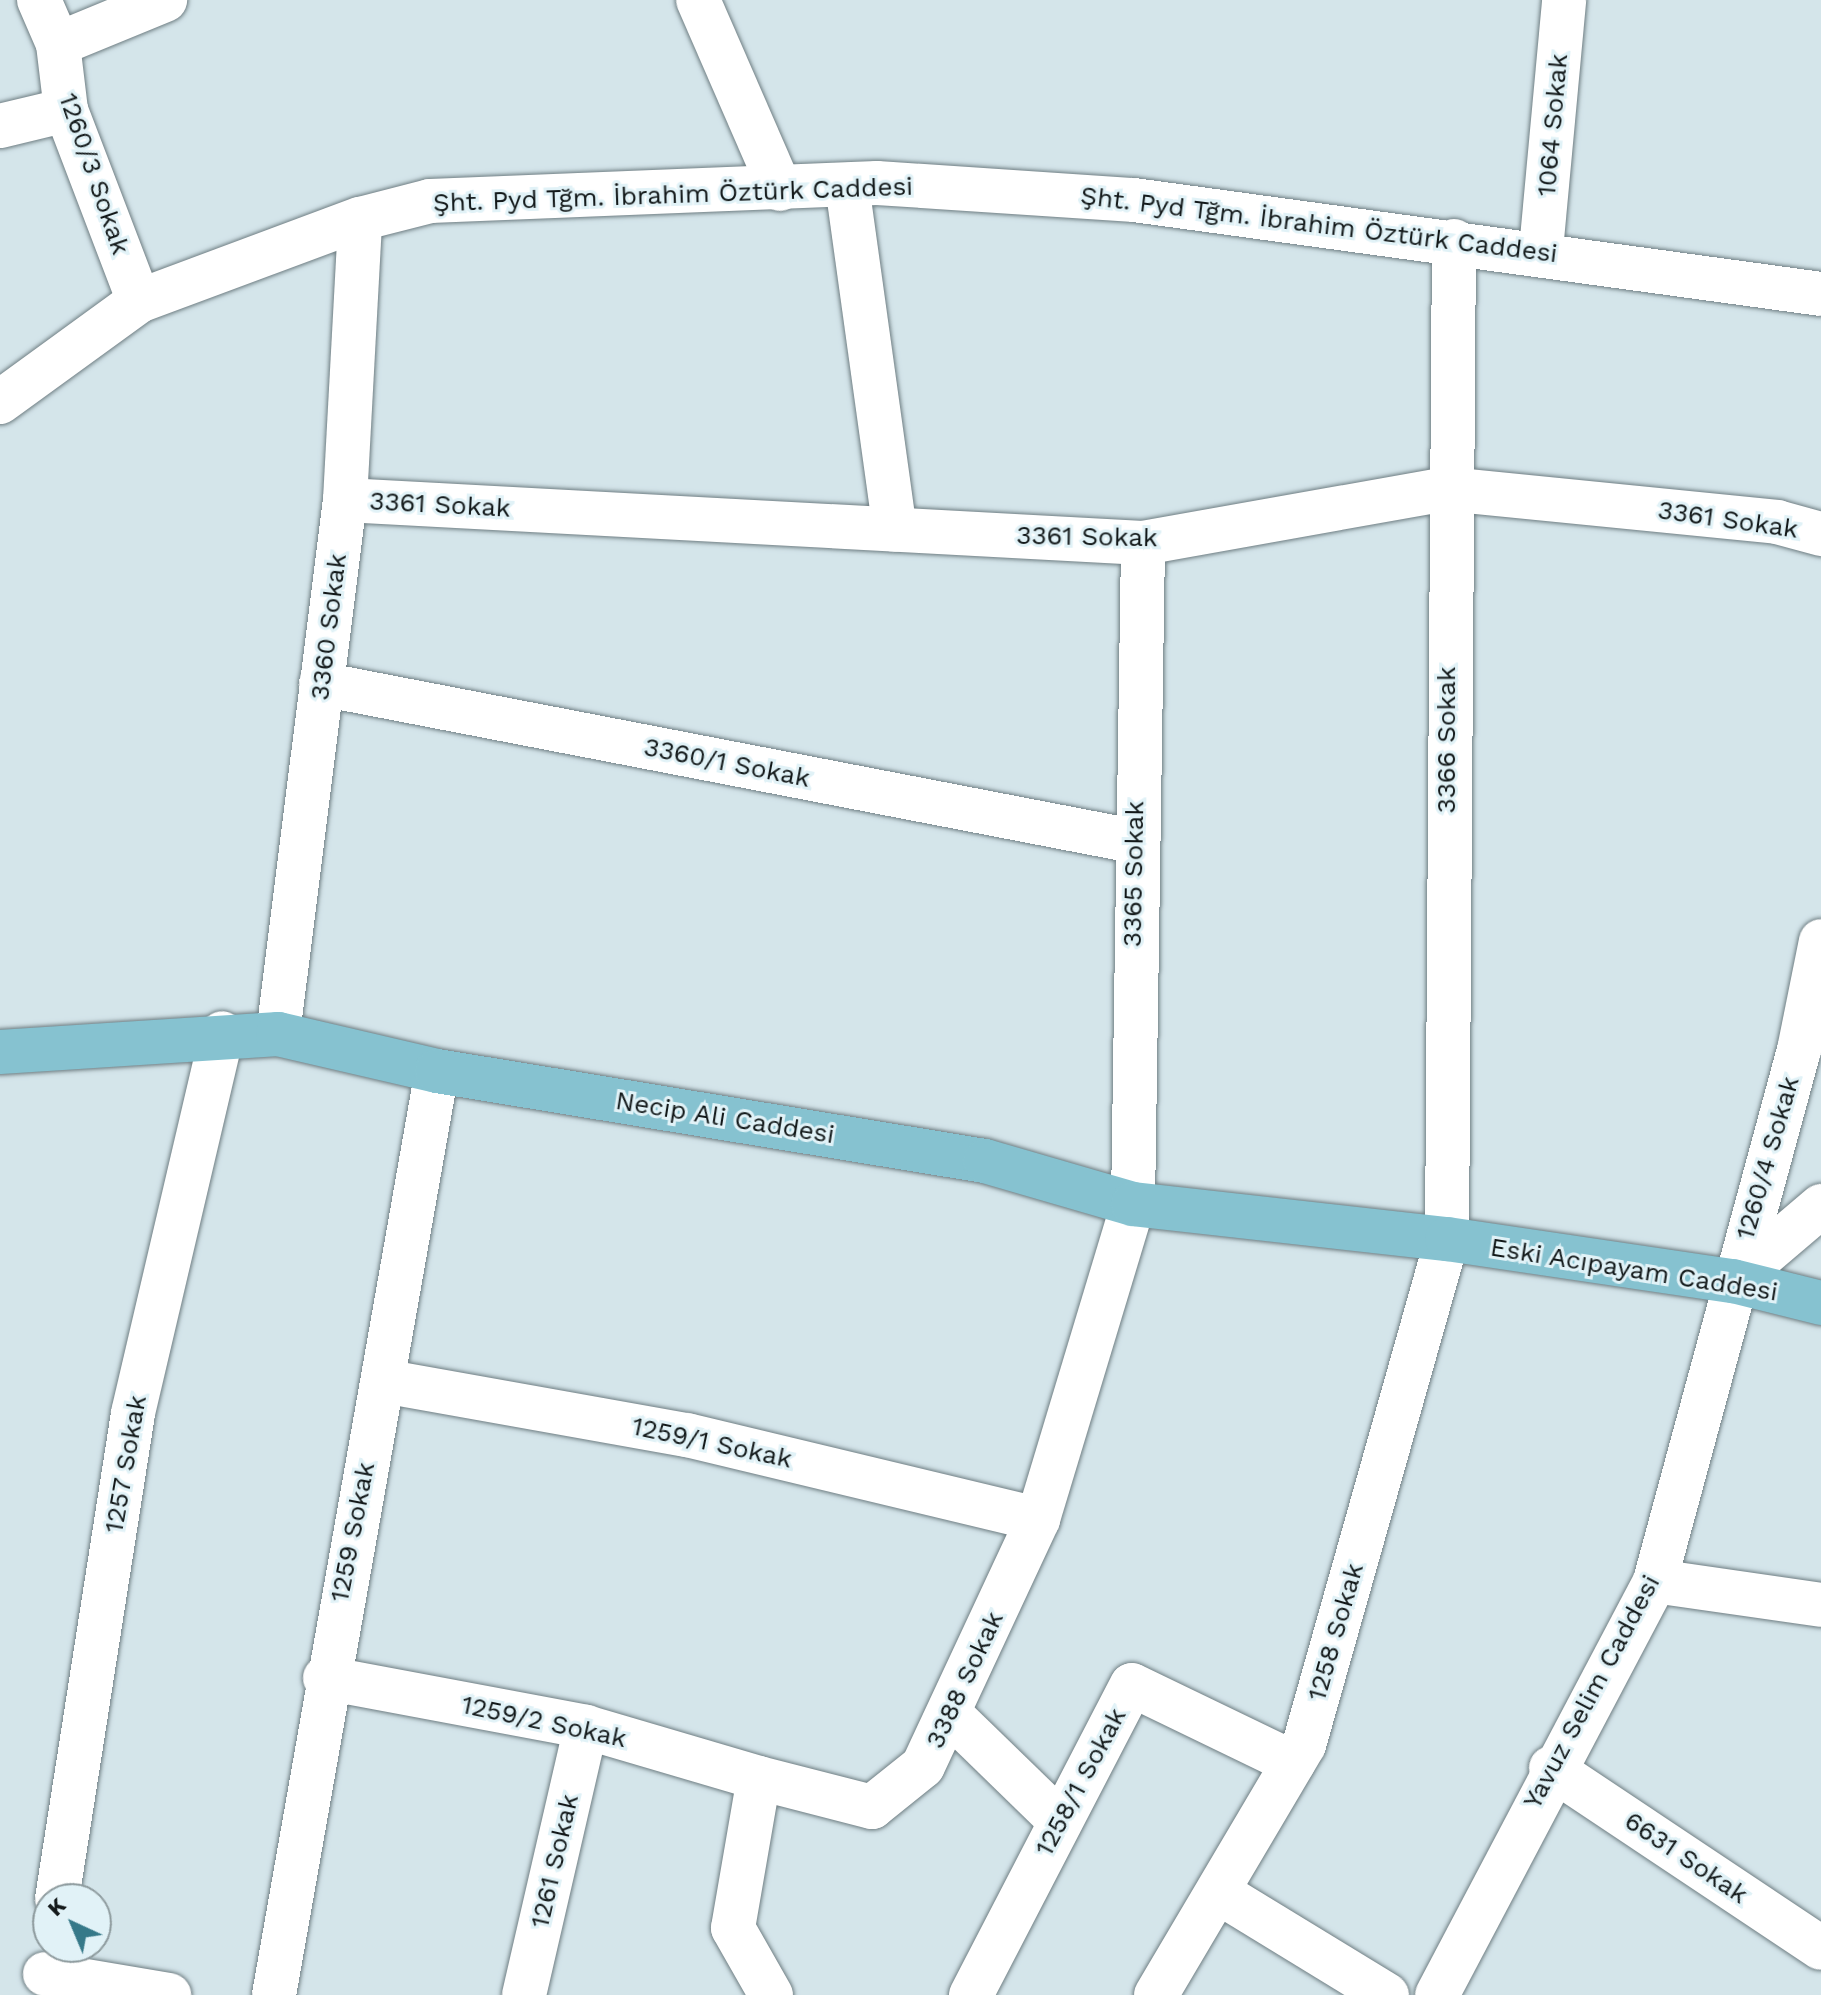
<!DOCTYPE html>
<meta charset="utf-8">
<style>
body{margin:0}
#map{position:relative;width:1821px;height:1995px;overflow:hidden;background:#d4e5ea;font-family:"Work Sans",sans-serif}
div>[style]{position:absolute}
.roads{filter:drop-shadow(0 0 2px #6f7e83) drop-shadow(0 0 2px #6f7e83)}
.minor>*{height:44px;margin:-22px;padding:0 22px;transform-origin:22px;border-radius:22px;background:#fff}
.major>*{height:44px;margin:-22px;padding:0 22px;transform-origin:22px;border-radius:22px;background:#86c2d0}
span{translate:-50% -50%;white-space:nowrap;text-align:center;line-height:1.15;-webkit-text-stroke:6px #e1f2f7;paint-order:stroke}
.street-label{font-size:26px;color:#121819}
.north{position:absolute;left:32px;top:1883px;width:80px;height:80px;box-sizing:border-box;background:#e1f2f7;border:2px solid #8e9b9e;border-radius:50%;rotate:316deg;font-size:22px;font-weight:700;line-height:32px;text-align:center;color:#121819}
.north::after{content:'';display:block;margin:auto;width:28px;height:36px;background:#367989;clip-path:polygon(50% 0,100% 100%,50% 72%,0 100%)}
</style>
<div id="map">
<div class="roads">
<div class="minor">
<div style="left:39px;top:0;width:48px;rotate:66.6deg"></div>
<div style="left:58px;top:44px;width:66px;rotate:83.1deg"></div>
<div style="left:66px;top:110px;width:204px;rotate:69.1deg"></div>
<div style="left:698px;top:0;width:206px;rotate:66.5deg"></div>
<div style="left:58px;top:44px;width:116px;rotate:-22.4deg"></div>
<div style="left:0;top:126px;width:68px;rotate:-13.6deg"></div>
<div style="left:847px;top:185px;width:348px;rotate:82.1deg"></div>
<div style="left:1541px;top:250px;width:251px;rotate:-84.7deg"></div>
<div style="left:0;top:402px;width:172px;rotate:-36deg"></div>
<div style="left:139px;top:301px;width:236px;rotate:-20.4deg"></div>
<div style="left:360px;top:219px;width:72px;rotate:-14.4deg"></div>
<div style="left:430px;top:201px;width:447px;rotate:-2.3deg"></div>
<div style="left:877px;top:183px;width:258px;rotate:3.8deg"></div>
<div style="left:1134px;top:200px;width:693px;rotate:7.79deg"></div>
<div style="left:345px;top:500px;width:799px;rotate:3.08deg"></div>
<div style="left:1143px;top:543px;width:309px;rotate:-10.1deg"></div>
<div style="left:1447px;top:489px;width:332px;rotate:5.7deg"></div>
<div style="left:1777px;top:522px;width:46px;rotate:15.3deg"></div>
<div style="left:321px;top:684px;width:827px;rotate:10.94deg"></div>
<div style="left:278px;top:1034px;width:538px;rotate:-82.85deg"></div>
<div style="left:345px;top:500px;width:281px;rotate:-86.9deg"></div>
<div style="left:1733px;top:1281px;width:116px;rotate:-40.4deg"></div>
<div style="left:383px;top:1381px;width:309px;rotate:10.1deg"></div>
<div style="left:687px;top:1435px;width:361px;rotate:13.5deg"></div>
<div style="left:1655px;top:1581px;width:168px;rotate:8.2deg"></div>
<div style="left:325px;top:1678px;width:266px;rotate:10.6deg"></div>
<div style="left:586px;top:1727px;width:180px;rotate:16.4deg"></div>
<div style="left:952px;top:1716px;width:151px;rotate:44.2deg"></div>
<div style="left:1551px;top:1768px;width:324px;rotate:33.7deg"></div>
<div style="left:1218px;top:1892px;width:198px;rotate:31.4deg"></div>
<div style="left:57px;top:1899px;width:492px;rotate:-81.1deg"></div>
<div style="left:133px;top:1413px;width:390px;rotate:-76.8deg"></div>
<div style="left:45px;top:1974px;width:126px;rotate:9.6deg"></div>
<div style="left:274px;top:1995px;width:938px;rotate:-80deg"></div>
<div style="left:524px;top:1995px;width:275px;rotate:-77deg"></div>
<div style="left:771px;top:1995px;width:77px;rotate:-119.6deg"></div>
<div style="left:733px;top:1928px;width:152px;rotate:-80.2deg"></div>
<div style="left:759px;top:1778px;width:117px;rotate:14.4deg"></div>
<div style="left:872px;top:1807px;width:65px;rotate:-38.8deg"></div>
<div style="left:923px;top:1766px;width:272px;rotate:-65deg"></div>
<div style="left:1038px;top:1519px;width:329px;rotate:-73.2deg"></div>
<div style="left:1133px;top:1204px;width:661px;rotate:-89.13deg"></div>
<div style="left:971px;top:1995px;width:349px;rotate:-62.6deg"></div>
<div style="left:1132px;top:1685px;width:179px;rotate:25.8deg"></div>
<div style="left:1156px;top:1995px;width:291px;rotate:-59.4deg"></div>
<div style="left:1304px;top:1745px;width:526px;rotate:-74.22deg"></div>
<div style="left:1447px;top:1239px;width:998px;rotate:-89.6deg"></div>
<div style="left:1437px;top:1995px;width:468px;rotate:-62.2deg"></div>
<div style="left:1655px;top:1581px;width:550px;rotate:-74.83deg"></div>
<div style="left:1799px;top:1050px;width:111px;rotate:-78.6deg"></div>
</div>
<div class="major">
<div style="left:0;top:1052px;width:279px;rotate:-3.7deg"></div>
<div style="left:278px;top:1034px;width:163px;rotate:13.1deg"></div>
<div style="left:437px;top:1071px;width:555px;rotate:9.33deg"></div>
<div style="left:985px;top:1161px;width:154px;rotate:16.2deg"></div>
<div style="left:1133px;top:1204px;width:316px;rotate:6.4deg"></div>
<div style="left:1447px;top:1239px;width:289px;rotate:8.4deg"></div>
<div style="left:1733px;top:1281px;width:91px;rotate:14deg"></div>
</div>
</div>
<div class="street-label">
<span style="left:1553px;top:125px;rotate:-85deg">1064 Sokak</span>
<span style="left:94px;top:174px;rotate:71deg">1260/3 Sokak</span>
<span style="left:673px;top:195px;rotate:-2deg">Şht. Pyd Tğm. İbrahim Öztürk Caddesi</span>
<span style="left:1319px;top:225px;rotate:7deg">Şht. Pyd Tğm. İbrahim Öztürk Caddesi</span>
<span style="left:440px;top:505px;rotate:3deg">3361 Sokak</span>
<span style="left:1728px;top:520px;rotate:8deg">3361 Sokak</span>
<span style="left:1087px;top:537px;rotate:1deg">3361 Sokak</span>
<span style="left:329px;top:627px;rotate:-83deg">3360 Sokak</span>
<span style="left:1447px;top:740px;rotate:-90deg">3366 Sokak</span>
<span style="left:727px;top:763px;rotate:11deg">3360/1 Sokak</span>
<span style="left:1134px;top:874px;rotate:-89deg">3365 Sokak</span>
<span style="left:725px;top:1118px;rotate:9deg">Necip Ali Caddesi</span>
<span style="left:1768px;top:1158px;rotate:-74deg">1260/4 Sokak</span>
<span style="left:1634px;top:1270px;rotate:9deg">Eski Acıpayam Caddesi</span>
<span style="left:712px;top:1443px;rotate:12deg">1259/1 Sokak</span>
<span style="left:126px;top:1464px;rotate:-80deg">1257 Sokak</span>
<span style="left:353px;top:1532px;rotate:-79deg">1259 Sokak</span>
<span style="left:1336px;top:1632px;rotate:-74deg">1258 Sokak</span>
<span style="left:965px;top:1680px;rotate:-65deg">3388 Sokak</span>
<span style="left:1592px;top:1692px;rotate:-62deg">Yavuz Selim Caddesi</span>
<span style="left:544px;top:1722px;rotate:12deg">1259/2 Sokak</span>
<span style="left:1081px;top:1782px;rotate:-62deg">1258/1 Sokak</span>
<span style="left:1686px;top:1858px;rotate:34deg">6631 Sokak</span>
<span style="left:555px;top:1861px;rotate:-77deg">1261 Sokak</span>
</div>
<div class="north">K</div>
</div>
